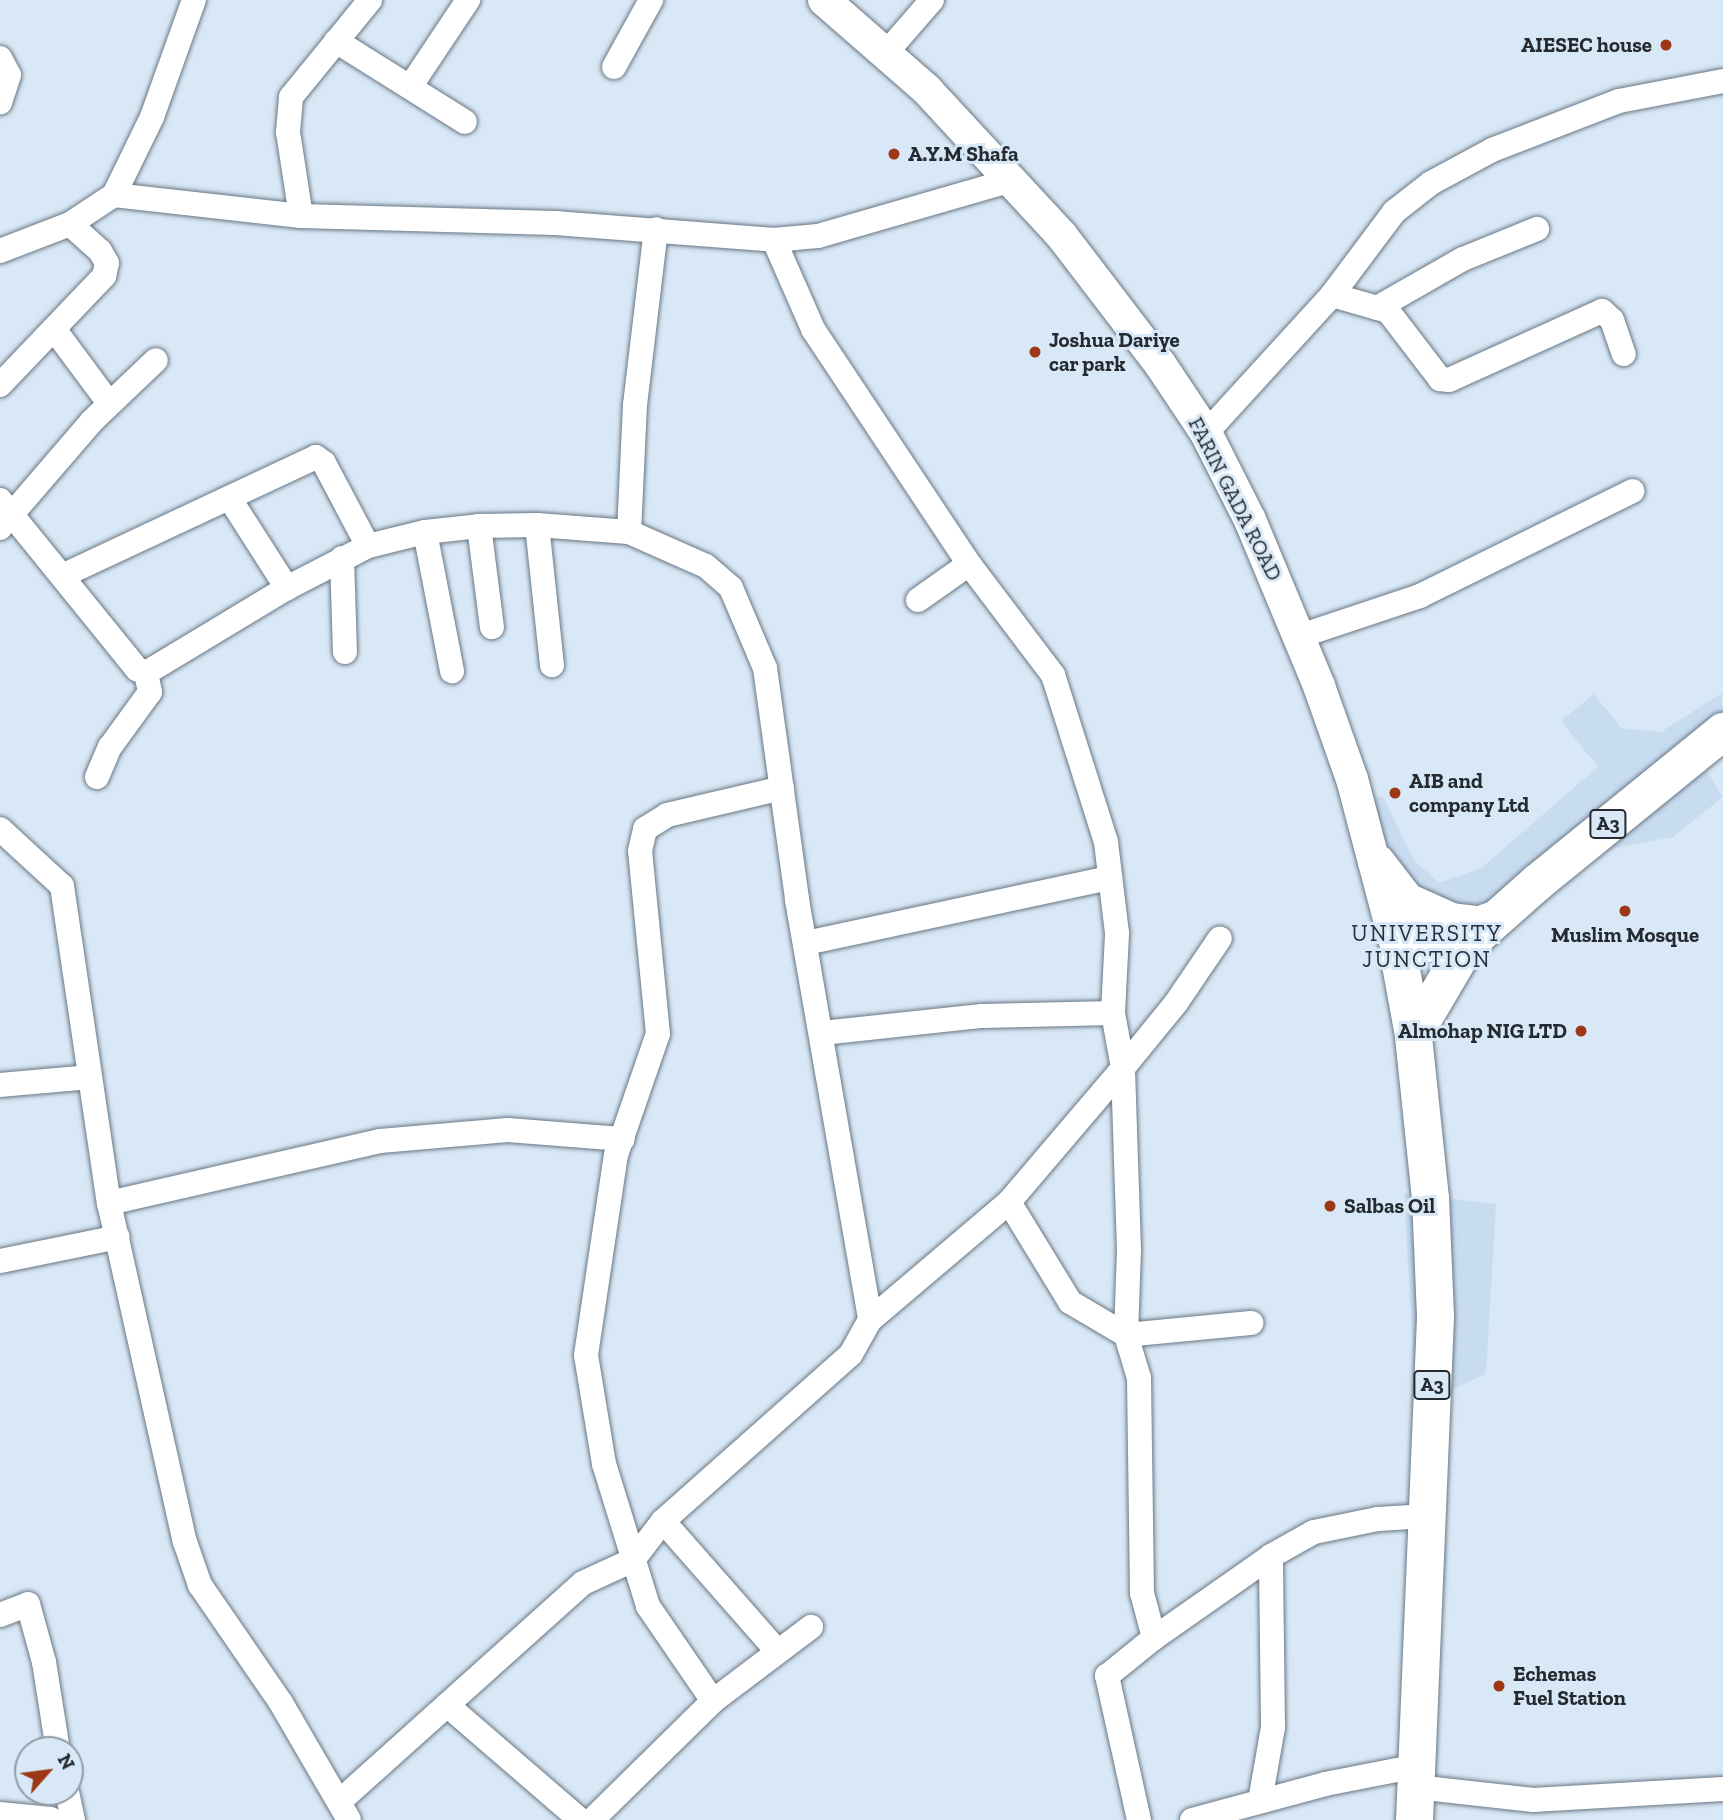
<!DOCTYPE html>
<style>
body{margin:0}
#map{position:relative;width:1723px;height:1820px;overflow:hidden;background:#d8e8f6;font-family:"Zilla Slab",serif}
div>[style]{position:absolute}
.built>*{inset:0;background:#c8dcf0}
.roads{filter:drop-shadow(0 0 2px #697783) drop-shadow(0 0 2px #697783)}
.minor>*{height:24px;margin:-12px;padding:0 12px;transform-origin:12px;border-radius:12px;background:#fff}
.major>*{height:32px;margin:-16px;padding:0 16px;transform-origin:16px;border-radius:16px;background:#fff}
.highway>*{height:37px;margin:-18.5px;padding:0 18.5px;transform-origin:18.5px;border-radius:18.5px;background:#fff}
.dots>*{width:19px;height:19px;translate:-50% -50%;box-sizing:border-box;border:4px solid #d8e8f6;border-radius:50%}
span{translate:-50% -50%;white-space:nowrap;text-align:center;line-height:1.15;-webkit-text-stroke:6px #d8e8f6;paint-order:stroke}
.shield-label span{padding:2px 5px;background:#d8e8f6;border:2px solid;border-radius:5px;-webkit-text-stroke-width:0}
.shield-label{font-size:19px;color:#242a2f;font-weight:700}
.poi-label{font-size:21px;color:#242a2f;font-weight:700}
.right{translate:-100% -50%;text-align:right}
.left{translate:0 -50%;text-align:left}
.street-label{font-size:21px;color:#242a2f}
.neighbourhood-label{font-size:23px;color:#25313c;letter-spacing:2px}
.north{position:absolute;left:14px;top:1736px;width:70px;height:70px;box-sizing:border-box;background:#d8e8f6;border:2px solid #909ca6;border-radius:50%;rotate:62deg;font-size:19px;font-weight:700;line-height:28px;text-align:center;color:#242a2f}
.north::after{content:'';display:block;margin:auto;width:24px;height:32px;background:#9e3717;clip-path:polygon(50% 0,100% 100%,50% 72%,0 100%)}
</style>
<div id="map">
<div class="built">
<div style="clip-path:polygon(1594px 694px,1621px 728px,1661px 732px,1722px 693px,1723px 743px,1700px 761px,1723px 797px,1673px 837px,1599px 851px,1499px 943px,1471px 978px,1387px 869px,1367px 801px,1383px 796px,1413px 859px,1439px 883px,1481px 868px,1598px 767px,1561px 721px)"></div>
<div style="clip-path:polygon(1404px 1193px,1496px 1204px,1486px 1374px,1416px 1406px)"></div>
</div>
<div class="roads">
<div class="minor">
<div style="left:336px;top:41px;width:152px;rotate:32.1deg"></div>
<div style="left:886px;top:53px;width:70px;rotate:-49deg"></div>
<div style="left:0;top:58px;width:19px;rotate:62deg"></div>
<div style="left:9px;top:75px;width:29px;rotate:108deg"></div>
<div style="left:614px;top:67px;width:77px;rotate:-61.1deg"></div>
<div style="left:410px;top:87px;width:105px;rotate:-56.3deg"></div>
<div style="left:114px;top:195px;width:87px;rotate:-64deg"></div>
<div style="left:152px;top:117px;width:124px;rotate:-70.3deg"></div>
<div style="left:301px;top:216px;width:85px;rotate:-98.8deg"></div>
<div style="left:288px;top:132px;width:35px;rotate:-85deg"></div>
<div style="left:291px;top:97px;width:125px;rotate:-50.8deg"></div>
<div style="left:0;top:251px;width:75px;rotate:-21.1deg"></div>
<div style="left:70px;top:224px;width:53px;rotate:-33.4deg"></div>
<div style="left:114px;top:195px;width:188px;rotate:6.4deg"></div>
<div style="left:301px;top:216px;width:254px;rotate:1.6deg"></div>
<div style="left:555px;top:223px;width:220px;rotate:4.4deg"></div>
<div style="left:774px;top:240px;width:44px;rotate:-5.2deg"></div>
<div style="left:818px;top:236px;width:202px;rotate:-16.1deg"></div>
<div style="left:1332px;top:295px;width:58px;rotate:15.9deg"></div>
<div style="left:1388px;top:311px;width:86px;rotate:52.6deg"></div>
<div style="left:1440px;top:379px;width:9px;rotate:6deg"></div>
<div style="left:1449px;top:380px;width:168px;rotate:-24.3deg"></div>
<div style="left:1602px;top:311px;width:13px;rotate:42deg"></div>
<div style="left:1612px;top:320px;width:36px;rotate:71deg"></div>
<div style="left:1377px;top:308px;width:99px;rotate:-29.7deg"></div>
<div style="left:1463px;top:259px;width:80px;rotate:-22.1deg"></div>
<div style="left:54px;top:329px;width:92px;rotate:53.4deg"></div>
<div style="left:0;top:385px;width:151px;rotate:-46.3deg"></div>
<div style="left:104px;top:276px;width:13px;rotate:-77deg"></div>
<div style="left:107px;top:263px;width:14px;rotate:-120deg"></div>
<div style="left:100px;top:251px;width:40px;rotate:-138deg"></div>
<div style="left:1206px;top:433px;width:187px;rotate:-47.6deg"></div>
<div style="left:1332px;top:295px;width:104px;rotate:-53.2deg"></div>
<div style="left:1394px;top:212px;width:47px;rotate:-38.1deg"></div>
<div style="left:1431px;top:183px;width:69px;rotate:-28.4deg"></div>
<div style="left:1492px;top:150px;width:136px;rotate:-21.1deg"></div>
<div style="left:1619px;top:101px;width:106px;rotate:-10.9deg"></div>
<div style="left:230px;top:499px;width:106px;rotate:57.4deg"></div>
<div style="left:0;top:500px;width:218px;rotate:51deg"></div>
<div style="left:137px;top:669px;width:10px;rotate:24deg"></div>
<div style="left:146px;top:673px;width:165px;rotate:-31.1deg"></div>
<div style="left:287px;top:588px;width:91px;rotate:-27.4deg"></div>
<div style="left:368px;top:546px;width:59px;rotate:-13.8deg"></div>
<div style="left:425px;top:532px;width:54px;rotate:-6.3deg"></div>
<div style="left:479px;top:526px;width:58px;rotate:-1deg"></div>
<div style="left:537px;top:525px;width:92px;rotate:4.4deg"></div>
<div style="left:629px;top:532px;width:127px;rotate:-87.3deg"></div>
<div style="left:635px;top:405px;width:177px;rotate:-83.2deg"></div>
<div style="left:537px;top:525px;width:141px;rotate:83.9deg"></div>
<div style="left:479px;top:526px;width:102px;rotate:82.7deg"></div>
<div style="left:0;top:528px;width:141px;rotate:-49.3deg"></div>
<div style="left:92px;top:421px;width:88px;rotate:-43.6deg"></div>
<div style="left:425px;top:532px;width:142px;rotate:79deg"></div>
<div style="left:629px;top:532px;width:84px;rotate:23.8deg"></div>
<div style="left:706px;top:566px;width:33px;rotate:41deg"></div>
<div style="left:731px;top:588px;width:87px;rotate:67deg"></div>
<div style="left:765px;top:668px;width:234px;rotate:82.1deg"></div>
<div style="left:797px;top:900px;width:426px;rotate:80.1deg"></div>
<div style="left:342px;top:558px;width:94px;rotate:88.2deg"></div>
<div style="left:64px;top:575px;width:278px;rotate:-25.1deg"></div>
<div style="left:316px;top:457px;width:10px;rotate:37deg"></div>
<div style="left:324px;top:463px;width:94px;rotate:62.1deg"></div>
<div style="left:918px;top:600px;width:62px;rotate:-35.2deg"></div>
<div style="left:1300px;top:636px;width:126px;rotate:-18.4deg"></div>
<div style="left:1420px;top:596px;width:237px;rotate:-26.3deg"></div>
<div style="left:97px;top:777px;width:33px;rotate:-67deg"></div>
<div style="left:110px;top:747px;width:68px;rotate:-54deg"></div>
<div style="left:150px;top:692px;width:19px;rotate:-102deg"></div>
<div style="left:0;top:829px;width:84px;rotate:42.6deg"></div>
<div style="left:62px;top:886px;width:320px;rotate:81.6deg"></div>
<div style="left:109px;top:1203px;width:347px;rotate:77.4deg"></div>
<div style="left:185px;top:1542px;width:46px;rotate:70.8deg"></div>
<div style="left:200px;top:1585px;width:143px;rotate:55.5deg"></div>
<div style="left:281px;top:1703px;width:135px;rotate:59.8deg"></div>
<div style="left:806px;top:943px;width:311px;rotate:-12.1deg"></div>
<div style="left:822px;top:1033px;width:161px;rotate:-6.1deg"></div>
<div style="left:982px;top:1016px;width:131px;rotate:-1.3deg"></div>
<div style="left:0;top:1085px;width:90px;rotate:-5.1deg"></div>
<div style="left:1009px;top:1202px;width:117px;rotate:58.6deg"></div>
<div style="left:1070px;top:1302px;width:65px;rotate:30.5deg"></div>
<div style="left:1126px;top:1335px;width:126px;rotate:-5.5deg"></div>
<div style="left:109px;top:1203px;width:278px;rotate:-12.9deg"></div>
<div style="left:380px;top:1141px;width:128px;rotate:-4.9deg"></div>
<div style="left:508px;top:1130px;width:115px;rotate:4.5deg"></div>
<div style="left:0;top:1261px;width:120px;rotate:-11.5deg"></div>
<div style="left:663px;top:1521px;width:174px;rotate:48.7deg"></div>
<div style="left:0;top:1615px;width:30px;rotate:-21deg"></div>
<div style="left:28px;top:1604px;width:60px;rotate:74.6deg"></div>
<div style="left:44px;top:1662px;width:89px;rotate:81deg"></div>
<div style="left:1154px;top:1638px;width:143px;rotate:-35deg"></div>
<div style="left:1271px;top:1556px;width:49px;rotate:-29.2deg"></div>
<div style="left:1314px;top:1532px;width:65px;rotate:-11.5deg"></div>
<div style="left:1378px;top:1519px;width:49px;rotate:-3.5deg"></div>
<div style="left:713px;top:1701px;width:123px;rotate:-37.1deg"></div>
<div style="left:447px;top:1705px;width:176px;rotate:40.8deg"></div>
<div style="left:1416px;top:1787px;width:118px;rotate:6.3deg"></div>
<div style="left:1533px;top:1800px;width:190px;rotate:-3.3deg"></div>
<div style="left:67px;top:1792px;width:29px;rotate:78deg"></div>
<div style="left:340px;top:1801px;width:326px;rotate:-41.9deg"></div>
<div style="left:583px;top:1583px;width:55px;rotate:-24.7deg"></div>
<div style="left:633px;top:1560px;width:49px;rotate:-52.4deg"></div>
<div style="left:663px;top:1521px;width:251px;rotate:-41.6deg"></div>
<div style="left:851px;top:1354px;width:39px;rotate:-61deg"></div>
<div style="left:870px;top:1320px;width:182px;rotate:-40.3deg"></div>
<div style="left:1009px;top:1202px;width:176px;rotate:-49.6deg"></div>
<div style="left:1123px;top:1068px;width:56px;rotate:-100.3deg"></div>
<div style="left:1113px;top:1013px;width:80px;rotate:-87.1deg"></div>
<div style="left:1117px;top:933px;width:92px;rotate:-96.9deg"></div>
<div style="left:1106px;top:842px;width:175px;rotate:-107.6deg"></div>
<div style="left:1053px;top:675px;width:139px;rotate:-127.1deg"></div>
<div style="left:969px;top:564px;width:282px;rotate:-123.6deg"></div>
<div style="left:813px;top:329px;width:97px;rotate:-113.7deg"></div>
<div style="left:1260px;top:1801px;width:75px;rotate:-80deg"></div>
<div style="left:1273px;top:1727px;width:171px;rotate:-90.7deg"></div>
<div style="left:0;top:1814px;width:51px;rotate:5.6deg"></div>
<div style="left:592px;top:1820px;width:170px;rotate:-44.5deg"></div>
<div style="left:713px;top:1701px;width:115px;rotate:-124.4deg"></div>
<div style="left:648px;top:1606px;width:149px;rotate:-107.2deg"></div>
<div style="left:604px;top:1464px;width:110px;rotate:-99.4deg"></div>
<div style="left:586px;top:1355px;width:202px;rotate:-81.5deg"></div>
<div style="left:616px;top:1155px;width:128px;rotate:-70.9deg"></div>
<div style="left:658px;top:1034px;width:184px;rotate:-95.6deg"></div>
<div style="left:640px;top:851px;width:23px;rotate:-77deg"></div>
<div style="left:645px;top:829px;width:26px;rotate:-32deg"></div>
<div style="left:667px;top:815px;width:118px;rotate:-13.2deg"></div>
<div style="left:1139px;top:1820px;width:148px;rotate:-102.5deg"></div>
<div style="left:1107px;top:1676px;width:60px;rotate:-39deg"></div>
<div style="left:1154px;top:1638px;width:47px;rotate:-104.9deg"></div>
<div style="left:1142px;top:1593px;width:215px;rotate:-90.8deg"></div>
<div style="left:1139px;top:1378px;width:45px;rotate:-106.8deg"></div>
<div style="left:1126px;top:1335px;width:85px;rotate:-88deg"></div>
<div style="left:1129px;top:1250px;width:182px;rotate:-91.9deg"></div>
<div style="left:1123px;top:1068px;width:84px;rotate:-50.8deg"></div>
<div style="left:1176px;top:1003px;width:78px;rotate:-55.9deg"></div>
<div style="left:1192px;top:1820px;width:138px;rotate:-15.1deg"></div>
<div style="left:1325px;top:1784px;width:94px;rotate:-11.1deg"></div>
</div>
<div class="major">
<div style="left:824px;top:0;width:137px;rotate:41.1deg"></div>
<div style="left:927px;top:90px;width:199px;rotate:47.2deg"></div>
<div style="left:1062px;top:236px;width:161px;rotate:52.6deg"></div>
<div style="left:1160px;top:364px;width:83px;rotate:56.3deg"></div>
<div style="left:1206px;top:433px;width:97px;rotate:63.2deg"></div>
<div style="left:1250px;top:520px;width:180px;rotate:67.4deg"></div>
<div style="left:1319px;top:686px;width:99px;rotate:70.5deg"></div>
<div style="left:1352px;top:779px;width:180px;rotate:75.2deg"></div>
</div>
<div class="highway">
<div style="left:1376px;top:862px;width:49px;rotate:52.4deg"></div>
<div style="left:1406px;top:901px;width:49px;rotate:24deg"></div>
<div style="left:1451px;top:921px;width:24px;rotate:7deg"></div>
<div style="left:1413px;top:1035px;width:104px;rotate:-59.5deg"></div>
<div style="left:1466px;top:945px;width:95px;rotate:-41.6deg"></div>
<div style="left:1537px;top:882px;width:240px;rotate:-39.1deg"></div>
<div style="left:1414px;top:1820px;width:504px;rotate:-87.61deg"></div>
<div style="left:1435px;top:1316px;width:118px;rotate:-92.4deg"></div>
<div style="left:1430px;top:1198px;width:164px;rotate:-96deg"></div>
<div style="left:1413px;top:1035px;width:83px;rotate:-100.4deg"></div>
<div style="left:1398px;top:953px;width:102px;rotate:-19.5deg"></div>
</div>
</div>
<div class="dots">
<div style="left:1666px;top:45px;background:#9e3717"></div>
<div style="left:894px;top:154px;background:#9e3717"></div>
<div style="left:1035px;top:352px;background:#9e3717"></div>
<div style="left:1395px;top:793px;background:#9e3717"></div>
<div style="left:1625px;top:911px;background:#9e3717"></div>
<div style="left:1581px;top:1031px;background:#9e3717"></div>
<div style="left:1330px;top:1206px;background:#9e3717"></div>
<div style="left:1499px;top:1686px;background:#9e3717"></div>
</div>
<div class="shield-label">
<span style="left:1608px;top:824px">A3</span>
<span style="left:1432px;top:1385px">A3</span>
</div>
<div class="poi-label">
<span class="right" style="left:1652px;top:45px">AIESEC house</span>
<span class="left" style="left:908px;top:154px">A.Y.M Shafa</span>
<span class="left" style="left:1049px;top:352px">Joshua Dariye<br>car park</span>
<span class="left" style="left:1409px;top:793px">AIB and<br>company Ltd</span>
<span style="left:1625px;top:935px">Muslim Mosque</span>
<span class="right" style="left:1567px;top:1031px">Almohap NIG LTD</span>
<span class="left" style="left:1344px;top:1206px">Salbas Oil</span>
<span class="left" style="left:1513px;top:1686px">Echemas<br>Fuel Station</span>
</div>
<div class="street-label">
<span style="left:1235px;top:499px;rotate:63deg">FARIN GADA ROAD</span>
</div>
<div class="neighbourhood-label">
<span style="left:1427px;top:946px">UNIVERSITY<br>JUNCTION</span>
</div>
<div class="north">N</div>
</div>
